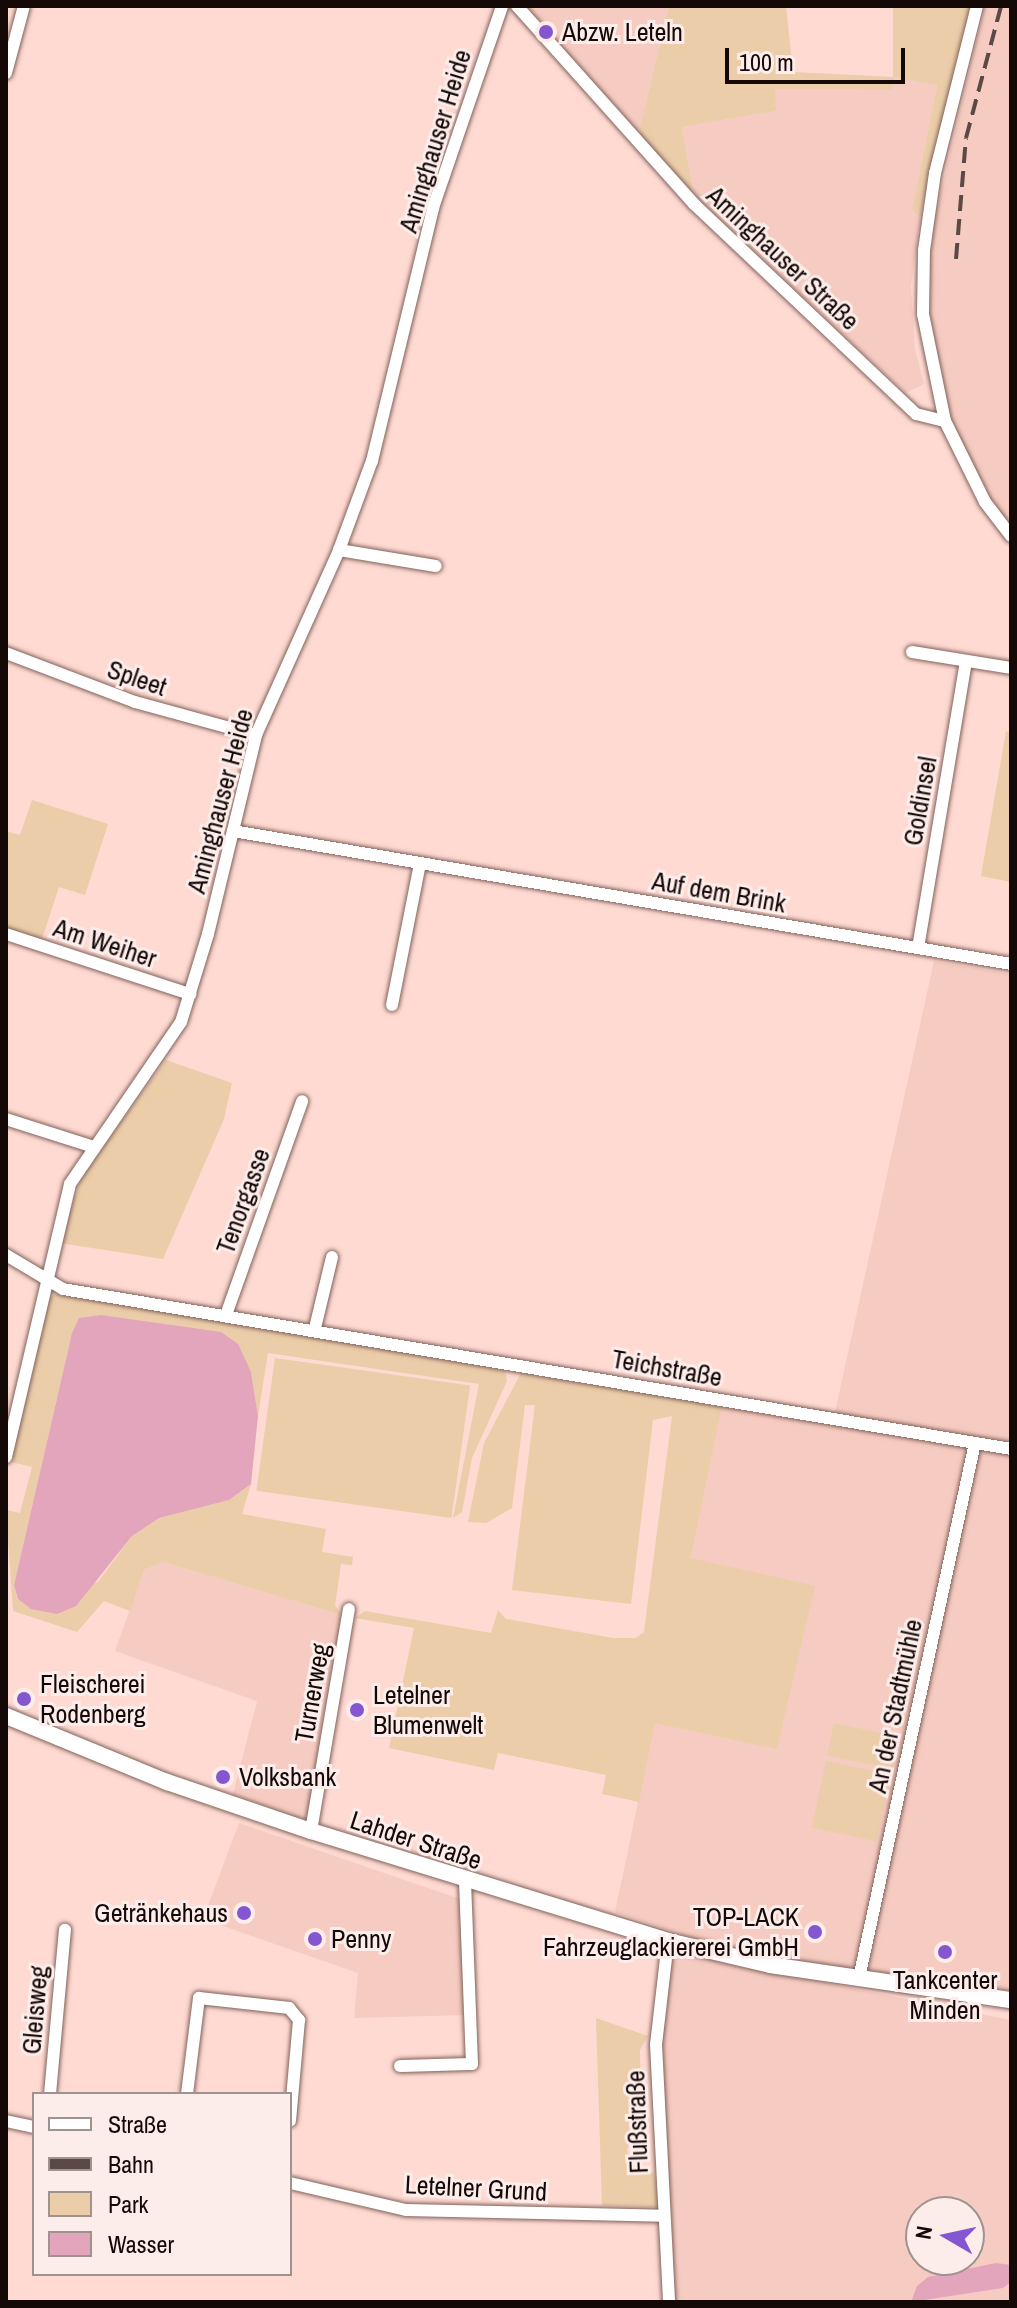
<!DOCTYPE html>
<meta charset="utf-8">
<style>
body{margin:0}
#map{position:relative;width:1017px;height:2308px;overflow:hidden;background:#fedad2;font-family:"Archivo Narrow",sans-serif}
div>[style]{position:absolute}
.built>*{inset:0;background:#f6cbc1}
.green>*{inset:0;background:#ebcda9;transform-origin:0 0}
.water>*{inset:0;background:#e2a5bc}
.roads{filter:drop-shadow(0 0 2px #80625b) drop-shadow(0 0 2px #80625b)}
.minor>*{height:12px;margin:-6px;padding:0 6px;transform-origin:6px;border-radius:6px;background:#fff}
.tertiary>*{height:16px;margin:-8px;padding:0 8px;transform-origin:8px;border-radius:8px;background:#fff}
.rail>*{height:4px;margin-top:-2px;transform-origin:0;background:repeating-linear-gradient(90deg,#5b4945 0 16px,transparent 0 24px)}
.dots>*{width:22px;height:22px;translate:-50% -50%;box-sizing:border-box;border:4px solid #fcedea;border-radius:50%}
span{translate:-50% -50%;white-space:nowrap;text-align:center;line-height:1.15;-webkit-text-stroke:6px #fcedea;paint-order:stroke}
.poi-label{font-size:26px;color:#140907}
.left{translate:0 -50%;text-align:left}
.right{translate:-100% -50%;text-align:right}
.street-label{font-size:26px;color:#140907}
.frame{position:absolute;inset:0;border:8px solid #140907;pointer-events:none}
.legend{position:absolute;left:32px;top:2092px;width:260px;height:184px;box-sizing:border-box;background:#fcedea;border:2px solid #9f928f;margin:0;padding:10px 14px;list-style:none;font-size:24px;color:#140907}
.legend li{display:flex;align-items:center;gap:16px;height:40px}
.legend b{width:40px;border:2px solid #9f928f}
.north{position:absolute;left:905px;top:2196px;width:80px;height:80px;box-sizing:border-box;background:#fcedea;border:2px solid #9f928f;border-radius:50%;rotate:279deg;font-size:22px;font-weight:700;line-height:32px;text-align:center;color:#140907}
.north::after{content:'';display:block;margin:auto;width:28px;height:36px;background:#8457d0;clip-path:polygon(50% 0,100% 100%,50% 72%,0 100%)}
.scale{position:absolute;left:725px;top:48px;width:180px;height:36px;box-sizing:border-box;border:4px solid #140907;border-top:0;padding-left:10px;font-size:24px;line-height:28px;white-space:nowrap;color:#140907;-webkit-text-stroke:6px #fcedea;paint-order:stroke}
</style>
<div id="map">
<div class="built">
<div style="clip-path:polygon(527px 6px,669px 6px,637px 140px,530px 10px)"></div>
<div style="clip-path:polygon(985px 6px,1011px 6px,1011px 533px,955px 450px,933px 390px,927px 297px,932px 230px)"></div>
<div style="clip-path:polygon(893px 77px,937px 84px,912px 210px,920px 217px,911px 286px,915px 349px,924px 384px,906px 393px,694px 196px,682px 127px,776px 111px,774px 89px,891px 90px)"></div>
<div style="clip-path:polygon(934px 961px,1011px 974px,1011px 1991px,738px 1953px,615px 1912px,655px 1722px,777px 1748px,814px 1587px,691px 1558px,724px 1395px,835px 1412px)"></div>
<div style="clip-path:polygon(163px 1562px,342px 1615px,307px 1821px,233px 1794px,257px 1701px,115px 1651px,144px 1570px)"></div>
<div style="clip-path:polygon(239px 1823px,463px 1900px,467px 2015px,354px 2018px,358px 1973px,203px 1919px)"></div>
<div style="clip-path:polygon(evenodd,666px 1951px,1011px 2020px,1011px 2302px,674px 2302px,660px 2065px,666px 1951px,921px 2212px,969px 2212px,969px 2260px,921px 2260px,921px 2212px)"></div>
</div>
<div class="green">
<div style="clip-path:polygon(669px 6px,786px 6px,793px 72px,893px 77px,893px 6px,971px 6px,920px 217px,912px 210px,937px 85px,894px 77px,892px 90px,775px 89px,776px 111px,682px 127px,694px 196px,637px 140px)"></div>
<div style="clip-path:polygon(1006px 731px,1011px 733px,1011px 882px,981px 876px)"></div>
<div style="clip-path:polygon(32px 800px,108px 824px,85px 895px,59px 887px,41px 942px,6px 930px,6px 831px,20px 835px)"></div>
<div style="clip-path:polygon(166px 1060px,232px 1083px,224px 1119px,163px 1259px,60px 1243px,82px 1176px)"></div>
<div style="clip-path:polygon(59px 1292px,505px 1370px,507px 1381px,472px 1458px,462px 1512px,453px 1518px,479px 1384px,268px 1353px,258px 1416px,251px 1372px,69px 1346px,14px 1585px,18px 1600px,98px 1582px,132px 1536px,158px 1518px,229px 1500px,251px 1484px,242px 1514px,326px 1529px,322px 1552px,353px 1557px,352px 1565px,341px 1564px,335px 1606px,342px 1615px,163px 1562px,144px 1570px,130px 1611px,104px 1601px,77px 1632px,13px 1611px,6px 1510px,20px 1513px,32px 1467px,11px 1462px,49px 1298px)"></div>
<div style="left:275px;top:1358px;width:197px;height:134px;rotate:8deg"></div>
<div style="clip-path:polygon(521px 1373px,722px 1406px,691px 1558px,815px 1586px,777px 1749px,655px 1723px,639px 1802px,602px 1794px,606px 1775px,498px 1753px,494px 1770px,389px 1748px,414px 1628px,355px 1618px,365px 1611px,491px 1633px,498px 1610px,506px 1619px,613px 1638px,636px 1638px,644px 1632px,672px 1416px,653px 1420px,631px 1604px,512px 1590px,535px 1405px,525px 1405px,512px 1508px,486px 1523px,468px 1522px,484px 1443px)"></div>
<div style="left:834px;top:1723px;width:67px;height:33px;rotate:12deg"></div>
<div style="left:826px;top:1761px;width:66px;height:68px;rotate:12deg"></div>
<div style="clip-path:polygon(596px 2018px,648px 2036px,640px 2050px,641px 2106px,627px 2150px,632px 2162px,654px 2174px,660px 2207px,602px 2206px)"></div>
</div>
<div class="water">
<div style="clip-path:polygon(101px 1315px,221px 1332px,238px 1344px,251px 1372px,258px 1416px,251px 1484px,229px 1500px,159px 1518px,132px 1536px,76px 1606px,57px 1614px,31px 1609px,18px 1599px,14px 1585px,72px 1333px,79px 1318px)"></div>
<div style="clip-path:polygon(996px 2263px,1011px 2265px,1011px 2282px,1003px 2288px,911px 2302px,917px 2286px,928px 2277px)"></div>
</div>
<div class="roads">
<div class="minor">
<div style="left:517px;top:6px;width:266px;rotate:48.2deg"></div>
<div style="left:694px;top:204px;width:306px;rotate:43.4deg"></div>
<div style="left:916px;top:414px;width:30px;rotate:14deg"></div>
<div style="left:977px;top:6px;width:172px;rotate:104.1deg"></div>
<div style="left:935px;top:173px;width:78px;rotate:98.1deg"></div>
<div style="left:924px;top:250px;width:64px;rotate:90.9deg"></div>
<div style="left:923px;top:314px;width:109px;rotate:78.4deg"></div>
<div style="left:945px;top:421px;width:90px;rotate:63.7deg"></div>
<div style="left:985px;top:502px;width:43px;rotate:52.6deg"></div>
<div style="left:6px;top:73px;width:69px;rotate:-75deg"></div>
<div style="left:339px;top:550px;width:98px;rotate:9.4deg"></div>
<div style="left:912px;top:652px;width:100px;rotate:9.2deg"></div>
<div style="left:6px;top:653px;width:138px;rotate:20.8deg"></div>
<div style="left:135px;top:702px;width:125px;rotate:15.3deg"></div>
<div style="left:233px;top:831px;width:789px;rotate:9.7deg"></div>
<div style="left:6px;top:934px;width:194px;rotate:18.1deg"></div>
<div style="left:918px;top:948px;width:290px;rotate:-80.5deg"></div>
<div style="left:392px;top:1005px;width:144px;rotate:-78.8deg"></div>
<div style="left:6px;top:1119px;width:92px;rotate:17.7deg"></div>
<div style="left:6px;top:1255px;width:66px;rotate:30.8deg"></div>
<div style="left:63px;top:1289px;width:961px;rotate:9.58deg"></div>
<div style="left:226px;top:1315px;width:227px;rotate:-70.4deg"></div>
<div style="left:315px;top:1328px;width:73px;rotate:-76.5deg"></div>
<div style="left:6px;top:1457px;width:280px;rotate:-76.8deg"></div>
<div style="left:70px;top:1184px;width:196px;rotate:-55.6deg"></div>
<div style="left:181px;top:1022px;width:92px;rotate:-72.9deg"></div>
<div style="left:208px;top:934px;width:205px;rotate:-76.4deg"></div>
<div style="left:256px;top:735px;width:203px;rotate:-65.8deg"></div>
<div style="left:339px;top:550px;width:95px;rotate:-69.7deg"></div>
<div style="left:372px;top:461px;width:260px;rotate:-76.4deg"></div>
<div style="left:433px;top:208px;width:213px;rotate:-71.1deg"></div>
<div style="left:311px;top:1831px;width:225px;rotate:-80.3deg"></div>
<div style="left:668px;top:1941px;width:104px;rotate:96.6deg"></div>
<div style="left:656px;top:2044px;width:258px;rotate:87.1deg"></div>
<div style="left:859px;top:1978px;width:547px;rotate:-77.77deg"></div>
<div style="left:400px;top:2066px;width:72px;rotate:-1.6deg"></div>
<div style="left:472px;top:2064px;width:183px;rotate:-92.2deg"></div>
<div style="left:50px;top:2094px;width:165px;rotate:-84.8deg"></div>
<div style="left:187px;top:2094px;width:97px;rotate:-82.9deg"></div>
<div style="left:199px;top:1998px;width:91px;rotate:6.3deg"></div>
<div style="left:289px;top:2008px;width:16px;rotate:50deg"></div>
<div style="left:299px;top:2020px;width:101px;rotate:95.1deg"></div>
<div style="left:6px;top:2121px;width:29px;rotate:12deg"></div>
<div style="left:290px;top:2183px;width:119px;rotate:13.1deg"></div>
<div style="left:406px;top:2210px;width:257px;rotate:1.3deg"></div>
</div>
<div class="tertiary">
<div style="left:6px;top:1716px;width:174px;rotate:22.3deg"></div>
<div style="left:167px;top:1782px;width:152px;rotate:18.8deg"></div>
<div style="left:311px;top:1831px;width:374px;rotate:17.1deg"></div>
<div style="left:668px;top:1941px;width:105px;rotate:13.2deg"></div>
<div style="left:770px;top:1965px;width:244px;rotate:8.3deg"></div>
</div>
</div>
<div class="rail">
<div style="left:956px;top:259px;width:121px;rotate:-85.3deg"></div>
<div style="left:966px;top:138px;width:137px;rotate:-75.1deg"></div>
</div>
<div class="dots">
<div style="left:546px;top:32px;background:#8457d0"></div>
<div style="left:24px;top:1699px;background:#8457d0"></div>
<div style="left:357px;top:1710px;background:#8457d0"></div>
<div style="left:223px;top:1777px;background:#8457d0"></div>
<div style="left:244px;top:1913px;background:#8457d0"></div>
<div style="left:815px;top:1932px;background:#8457d0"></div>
<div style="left:315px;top:1939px;background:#8457d0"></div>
<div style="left:945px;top:1952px;background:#8457d0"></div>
</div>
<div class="poi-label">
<span class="left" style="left:562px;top:32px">Abzw. Leteln</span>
<span class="left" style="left:40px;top:1699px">Fleischerei<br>Rodenberg</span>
<span class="left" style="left:373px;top:1710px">Letelner<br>Blumenwelt</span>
<span class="left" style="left:239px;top:1777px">Volksbank</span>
<span class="right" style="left:228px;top:1913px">Getränkehaus</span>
<span class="right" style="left:799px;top:1932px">TOP-LACK<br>Fahrzeuglackiererei GmbH</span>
<span class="left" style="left:331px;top:1939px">Penny</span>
<span style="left:945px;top:1995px">Tankcenter<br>Minden</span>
</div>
<div class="street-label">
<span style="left:435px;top:141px;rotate:-73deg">Aminghauser Heide</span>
<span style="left:783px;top:258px;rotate:43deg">Aminghauser Straße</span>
<span style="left:137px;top:678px;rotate:19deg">Spleet</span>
<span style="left:220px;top:801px;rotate:-75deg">Aminghauser Heide</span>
<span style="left:920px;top:801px;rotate:-80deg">Goldinsel</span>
<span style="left:719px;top:892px;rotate:10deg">Auf dem Brink</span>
<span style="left:105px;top:943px;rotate:18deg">Am Weiher</span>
<span style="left:243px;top:1201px;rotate:-70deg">Tenorgasse</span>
<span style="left:667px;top:1368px;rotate:10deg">Teichstraße</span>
<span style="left:312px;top:1693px;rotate:-80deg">Turnerweg</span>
<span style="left:895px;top:1706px;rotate:-78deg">An der Stadtmühle</span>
<span style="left:416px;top:1840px;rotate:18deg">Lahder Straße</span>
<span style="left:35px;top:2010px;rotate:-85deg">Gleisweg</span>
<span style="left:637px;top:2122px;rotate:-92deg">Flußstraße</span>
<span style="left:476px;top:2188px;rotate:3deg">Letelner Grund</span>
</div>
<div class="frame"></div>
<ul class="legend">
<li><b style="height:10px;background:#fff"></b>Straße</li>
<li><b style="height:10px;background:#5b4945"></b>Bahn</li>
<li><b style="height:22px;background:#ebcda9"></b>Park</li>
<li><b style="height:22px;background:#e2a5bc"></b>Wasser</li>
</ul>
<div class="north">N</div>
<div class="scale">100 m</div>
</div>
